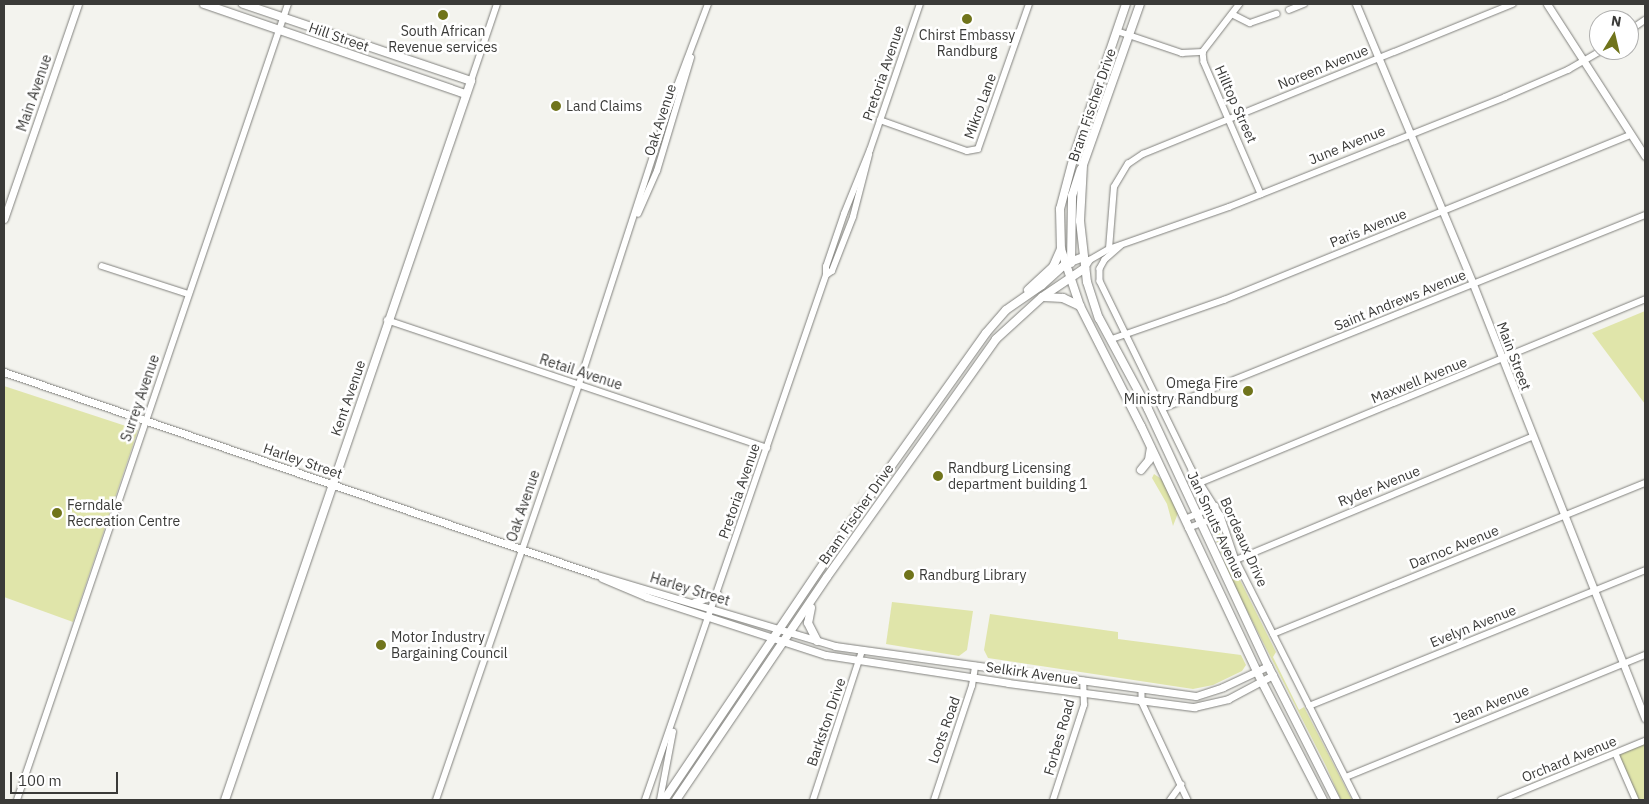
<!DOCTYPE html>
<style>
body{margin:0}
#map{position:relative;width:1649px;height:804px;overflow:hidden;background:#f3f3ee;font-family:"IBM Plex Sans",sans-serif}
div>[style]{position:absolute}
.green>*{inset:0;background:#e0e5aa}
.roads{filter:drop-shadow(0 0 1px #81817d) drop-shadow(0 0 1px #81817d)}
.minor>*{height:5.5px;margin:-2.75px;padding:0 2.75px;transform-origin:2.75px;border-radius:2.75px;background:#fff}
.tertiary>*{height:7px;margin:-3.5px;padding:0 3.5px;transform-origin:3.5px;border-radius:3.5px;background:#fff}
.secondary>*{height:8px;margin:-4px;padding:0 4px;transform-origin:4px;border-radius:4px;background:#fff}
.dots>*{width:14px;height:14px;translate:-50% -50%;box-sizing:border-box;border:2px solid #fff;border-radius:50%}
span{translate:-50% -50%;white-space:nowrap;text-align:center;line-height:1.15;-webkit-text-stroke:5px #fff;paint-order:stroke}
.poi-label{font-size:14px;color:#3a3a38}
.left{translate:0 -50%;text-align:left}
.right{translate:-100% -50%;text-align:right}
.street-label{font-size:14px;color:#3a3a38}
.frame{position:absolute;inset:0;border:5px solid #3a3a38;pointer-events:none}
.north{position:absolute;left:1589px;top:10px;width:50px;height:50px;box-sizing:border-box;background:#fff;border:1px solid #b0b0af;border-radius:50%;rotate:9deg;font-size:14px;font-weight:700;line-height:20px;text-align:center;color:#3a3a38}
.north::after{content:'';display:block;margin:auto;width:18px;height:22px;background:#70741b;clip-path:polygon(50% 0,100% 100%,50% 72%,0 100%)}
.scale{position:absolute;left:10px;top:772px;width:108px;height:22px;box-sizing:border-box;border:2px solid #3a3a38;border-top:0;padding-left:6px;font-size:15px;line-height:18px;white-space:nowrap;color:#3a3a38;-webkit-text-stroke:4px #fff;paint-order:stroke}
</style>
<div id="map">
<div class="green">
<div style="clip-path:polygon(1645px 311px,1645px 404px,1592px 333px)"></div>
<div style="clip-path:polygon(4px 386px,138px 430px,73px 622px,4px 597px)"></div>
<div style="clip-path:polygon(1154px 474px,1163px 480px,1178px 513px,1173px 526px,1167px 504px,1152px 478px)"></div>
<div style="clip-path:polygon(1216px 521px,1227px 554px,1276px 652px,1273px 657px,1299px 710px,1304px 707px,1352px 800px,1341px 800px,1326px 766px,1231px 579px,1210px 524px)"></div>
<div style="clip-path:polygon(892px 602px,973px 611px,967px 650px,959px 656px,886px 644px)"></div>
<div style="clip-path:polygon(990px 614px,1118px 632px,1118px 639px,1241px 655px,1246px 665px,1242px 671px,1213px 685px,1193px 689px,988px 658px,984px 650px)"></div>
<div style="clip-path:polygon(1645px 743px,1645px 800px,1637px 800px,1617px 756px)"></div>
</div>
<div class="roads">
<div class="minor">
<div style="left:1240px;top:4px;width:61px;rotate:127.6deg"></div>
<div style="left:1203px;top:52px;width:10px;rotate:84deg"></div>
<div style="left:1204px;top:62px;width:144px;rotate:66.6deg"></div>
<div style="left:1289px;top:10px;width:16px;rotate:-22deg"></div>
<div style="left:1232px;top:14px;width:20px;rotate:27deg"></div>
<div style="left:1250px;top:23px;width:28px;rotate:-19deg"></div>
<div style="left:1117px;top:31px;width:69px;rotate:18.7deg"></div>
<div style="left:1182px;top:53px;width:21px;rotate:-3deg"></div>
<div style="left:1629px;top:31px;width:19px;rotate:-35deg"></div>
<div style="left:471px;top:81px;width:81px;rotate:-71.3deg"></div>
<div style="left:880px;top:120px;width:92px;rotate:19.6deg"></div>
<div style="left:967px;top:151px;width:11px;rotate:-10deg"></div>
<div style="left:978px;top:149px;width:154px;rotate:-70.6deg"></div>
<div style="left:638px;top:214px;width:47px;rotate:-66.2deg"></div>
<div style="left:657px;top:171px;width:118px;rotate:-73.3deg"></div>
<div style="left:1121px;top:246px;width:21px;rotate:139deg"></div>
<div style="left:1105px;top:260px;width:10px;rotate:119deg"></div>
<div style="left:1100px;top:269px;width:12px;rotate:90deg"></div>
<div style="left:1100px;top:281px;width:210px;rotate:64deg"></div>
<div style="left:1192px;top:470px;width:54px;rotate:57.8deg"></div>
<div style="left:1221px;top:516px;width:46px;rotate:71.2deg"></div>
<div style="left:1236px;top:560px;width:269px;rotate:63.2deg"></div>
<div style="left:1109px;top:249px;width:62px;rotate:-85.4deg"></div>
<div style="left:1114px;top:187px;width:27px;rotate:-59deg"></div>
<div style="left:1128px;top:164px;width:18px;rotate:-34deg"></div>
<div style="left:1143px;top:154px;width:399px;rotate:-22.1deg"></div>
<div style="left:102px;top:266px;width:90px;rotate:18deg"></div>
<div style="left:1085px;top:268px;width:9px;rotate:-58deg"></div>
<div style="left:1090px;top:260px;width:22px;rotate:-30deg"></div>
<div style="left:1109px;top:249px;width:127px;rotate:-19.3deg"></div>
<div style="left:1229px;top:207px;width:297px;rotate:-21.7deg"></div>
<div style="left:1505px;top:97px;width:69px;rotate:-23.2deg"></div>
<div style="left:1568px;top:70px;width:39px;rotate:-30deg"></div>
<div style="left:826px;top:275px;width:7px;rotate:-34deg"></div>
<div style="left:832px;top:271px;width:58px;rotate:-68.7deg"></div>
<div style="left:853px;top:217px;width:64px;rotate:-75.5deg"></div>
<div style="left:387px;top:320px;width:401px;rotate:18.6deg"></div>
<div style="left:1112px;top:339px;width:119px;rotate:-19.2deg"></div>
<div style="left:1224px;top:300px;width:439px;rotate:-22.1deg"></div>
<div style="left:1164px;top:408px;width:518px;rotate:-21.86deg"></div>
<div style="left:1202px;top:482px;width:479px;rotate:-22.4deg"></div>
<div style="left:1185px;top:519px;width:33px;rotate:-23deg"></div>
<div style="left:1188px;top:528px;width:35px;rotate:-20deg"></div>
<div style="left:1236px;top:560px;width:321px;rotate:-22.6deg"></div>
<div style="left:1273px;top:634px;width:401px;rotate:-22.1deg"></div>
<div style="left:1142px;top:690px;width:12px;rotate:90deg"></div>
<div style="left:1142px;top:702px;width:108px;rotate:64.9deg"></div>
<div style="left:1309px;top:706px;width:362px;rotate:-22deg"></div>
<div style="left:1616px;top:754px;width:50px;rotate:66.5deg"></div>
<div style="left:1346px;top:777px;width:323px;rotate:-22.2deg"></div>
<div style="left:17px;top:800px;width:841px;rotate:-71.2deg"></div>
<div style="left:436px;top:800px;width:440px;rotate:-71deg"></div>
<div style="left:579px;top:384px;width:288px;rotate:-72deg"></div>
<div style="left:668px;top:110px;width:113px;rotate:-69.3deg"></div>
<div style="left:645px;top:800px;width:555px;rotate:-70.98deg"></div>
<div style="left:826px;top:275px;width:8px;rotate:-90deg"></div>
<div style="left:826px;top:267px;width:56px;rotate:-71.2deg"></div>
<div style="left:844px;top:214px;width:69px;rotate:-67.9deg"></div>
<div style="left:870px;top:150px;width:154px;rotate:-71.1deg"></div>
<div style="left:660px;top:800px;width:69px;rotate:-79.2deg"></div>
<div style="left:813px;top:800px;width:157px;rotate:-71.8deg"></div>
<div style="left:934px;top:800px;width:120px;rotate:-71.6deg"></div>
<div style="left:972px;top:686px;width:20px;rotate:-81deg"></div>
<div style="left:1053px;top:800px;width:100px;rotate:-71.9deg"></div>
<div style="left:1084px;top:705px;width:24px;rotate:-92deg"></div>
<div style="left:1170px;top:800px;width:19px;rotate:-54deg"></div>
<div style="left:1501px;top:800px;width:156px;rotate:-22.3deg"></div>
</div>
<div class="tertiary">
<div style="left:1356px;top:4px;width:303px;rotate:67.3deg"></div>
<div style="left:1473px;top:284px;width:467px;rotate:68.4deg"></div>
<div style="left:1547px;top:4px;width:181px;rotate:57.2deg"></div>
<div style="left:4px;top:219px;width:227px;rotate:-71deg"></div>
<div style="left:4px;top:372px;width:624px;rotate:18.9deg"></div>
<div style="left:594px;top:574px;width:252px;rotate:16.6deg"></div>
<div style="left:835px;top:646px;width:364px;rotate:7.9deg"></div>
<div style="left:1196px;top:696px;width:28px;rotate:-18deg"></div>
<div style="left:1223px;top:687px;width:50px;rotate:-25deg"></div>
<div style="left:602px;top:578px;width:49px;rotate:22.9deg"></div>
<div style="left:647px;top:597px;width:188px;rotate:18deg"></div>
<div style="left:826px;top:655px;width:184px;rotate:8.7deg"></div>
<div style="left:1008px;top:683px;width:188px;rotate:7.4deg"></div>
<div style="left:1194px;top:707px;width:35px;rotate:-13deg"></div>
<div style="left:1228px;top:699px;width:51px;rotate:-28.1deg"></div>
<div style="left:694px;top:602px;width:25px;rotate:-18deg"></div>
</div>
<div class="secondary">
<div style="left:204px;top:4px;width:277px;rotate:19deg"></div>
<div style="left:1126px;top:4px;width:161px;rotate:108.9deg"></div>
<div style="left:1074px;top:156px;width:55px;rotate:104.8deg"></div>
<div style="left:1060px;top:209px;width:40px;rotate:88.6deg"></div>
<div style="left:1061px;top:249px;width:60px;rotate:71.6deg"></div>
<div style="left:1080px;top:306px;width:135px;rotate:63.1deg"></div>
<div style="left:1141px;top:426px;width:283px;rotate:64.7deg"></div>
<div style="left:1262px;top:682px;width:133px;rotate:62.7deg"></div>
<div style="left:1140px;top:4px;width:171px;rotate:109.5deg"></div>
<div style="left:1083px;top:165px;width:56px;rotate:93.1deg"></div>
<div style="left:1080px;top:221px;width:61px;rotate:83.5deg"></div>
<div style="left:1087px;top:282px;width:38px;rotate:72deg"></div>
<div style="left:1099px;top:318px;width:103px;rotate:61.7deg"></div>
<div style="left:1148px;top:409px;width:284px;rotate:65deg"></div>
<div style="left:1268px;top:666px;width:150px;rotate:63.1deg"></div>
<div style="left:1071px;top:263px;width:67px;rotate:-89.1deg"></div>
<div style="left:1072px;top:196px;width:28px;rotate:-72deg"></div>
<div style="left:1028px;top:290px;width:34px;rotate:-43deg"></div>
<div style="left:1053px;top:267px;width:20px;rotate:-66deg"></div>
<div style="left:1044px;top:297px;width:19px;rotate:3deg"></div>
<div style="left:1063px;top:298px;width:19px;rotate:25deg"></div>
<div style="left:1141px;top:470px;width:13px;rotate:-51deg"></div>
<div style="left:1149px;top:460px;width:12px;rotate:-81deg"></div>
<div style="left:811px;top:608px;width:15px;rotate:101deg"></div>
<div style="left:808px;top:623px;width:20px;rotate:63deg"></div>
<div style="left:225px;top:800px;width:760px;rotate:-71.11deg"></div>
<div style="left:471px;top:81px;width:241px;rotate:-161.3deg"></div>
<div style="left:664px;top:800px;width:336px;rotate:-56deg"></div>
<div style="left:852px;top:521px;width:231px;rotate:-54.5deg"></div>
<div style="left:986px;top:333px;width:30px;rotate:-49deg"></div>
<div style="left:1006px;top:310px;width:44px;rotate:-34.8deg"></div>
<div style="left:1042px;top:285px;width:31px;rotate:-42deg"></div>
<div style="left:1065px;top:264px;width:19px;rotate:-21deg"></div>
<div style="left:676px;top:800px;width:269px;rotate:-55.9deg"></div>
<div style="left:827px;top:577px;width:292px;rotate:-54.6deg"></div>
<div style="left:996px;top:339px;width:62px;rotate:-42.4deg"></div>
<div style="left:1042px;top:297px;width:52px;rotate:-34deg"></div>
</div>
</div>
<div class="dots">
<div style="left:443px;top:15px;background:#70741b"></div>
<div style="left:967px;top:19px;background:#70741b"></div>
<div style="left:556px;top:106px;background:#70741b"></div>
<div style="left:1248px;top:391px;background:#70741b"></div>
<div style="left:938px;top:476px;background:#70741b"></div>
<div style="left:57px;top:513px;background:#70741b"></div>
<div style="left:909px;top:575px;background:#70741b"></div>
<div style="left:381px;top:645px;background:#70741b"></div>
</div>
<div class="poi-label">
<span style="left:443px;top:39px">South African<br>Revenue services</span>
<span style="left:967px;top:43px">Chirst Embassy<br>Randburg</span>
<span class="left" style="left:566px;top:106px">Land Claims</span>
<span class="right" style="left:1238px;top:391px">Omega Fire<br>Ministry Randburg</span>
<span class="left" style="left:948px;top:476px">Randburg Licensing<br>department building 1</span>
<span class="left" style="left:67px;top:513px">Ferndale<br>Recreation Centre</span>
<span class="left" style="left:919px;top:575px">Randburg Library</span>
<span class="left" style="left:391px;top:645px">Motor Industry<br>Bargaining Council</span>
</div>
<div class="street-label">
<span style="left:339px;top:37px;rotate:19deg">Hill Street</span>
<span style="left:1323px;top:67px;rotate:-22deg">Noreen Avenue</span>
<span style="left:883px;top:73px;rotate:-71deg">Pretoria Avenue</span>
<span style="left:34px;top:93px;rotate:-71deg">Main Avenue</span>
<span style="left:1236px;top:104px;rotate:66deg">Hilltop Street</span>
<span style="left:1092px;top:105px;rotate:-71deg">Bram Fischer Drive</span>
<span style="left:980px;top:106px;rotate:-70deg">Mikro Lane</span>
<span style="left:660px;top:120px;rotate:-72deg">Oak Avenue</span>
<span style="left:1347px;top:145px;rotate:-22deg">June Avenue</span>
<span style="left:1368px;top:228px;rotate:-22deg">Paris Avenue</span>
<span style="left:1400px;top:300px;rotate:-22deg">Saint Andrews Avenue</span>
<span style="left:1514px;top:356px;rotate:69deg">Main Street</span>
<span style="left:581px;top:372px;rotate:18deg">Retail Avenue</span>
<span style="left:1419px;top:380px;rotate:-22deg">Maxwell Avenue</span>
<span style="left:140px;top:398px;rotate:-71deg">Surrey Avenue</span>
<span style="left:348px;top:398px;rotate:-71deg">Kent Avenue</span>
<span style="left:303px;top:461px;rotate:19deg">Harley Street</span>
<span style="left:1379px;top:486px;rotate:-22deg">Ryder Avenue</span>
<span style="left:739px;top:491px;rotate:-71deg">Pretoria Avenue</span>
<span style="left:523px;top:506px;rotate:-71deg">Oak Avenue</span>
<span style="left:856px;top:514px;rotate:-55deg">Bram Fischer Drive</span>
<span style="left:1216px;top:525px;rotate:65deg">Jan Smuts Avenue</span>
<span style="left:1244px;top:542px;rotate:66deg">Bordeaux Drive</span>
<span style="left:1454px;top:547px;rotate:-22deg">Darnoc Avenue</span>
<span style="left:690px;top:589px;rotate:17deg">Harley Street</span>
<span style="left:1473px;top:626px;rotate:-22deg">Evelyn Avenue</span>
<span style="left:1032px;top:673px;rotate:8deg">Selkirk Avenue</span>
<span style="left:1491px;top:704px;rotate:-22deg">Jean Avenue</span>
<span style="left:826px;top:722px;rotate:-71deg">Barkston Drive</span>
<span style="left:944px;top:730px;rotate:-71deg">Loots Road</span>
<span style="left:1059px;top:737px;rotate:-74deg">Forbes Road</span>
<span style="left:1569px;top:759px;rotate:-22deg">Orchard Avenue</span>
</div>
<div class="frame"></div>
<div class="north">N</div>
<div class="scale">100 m</div>
</div>
